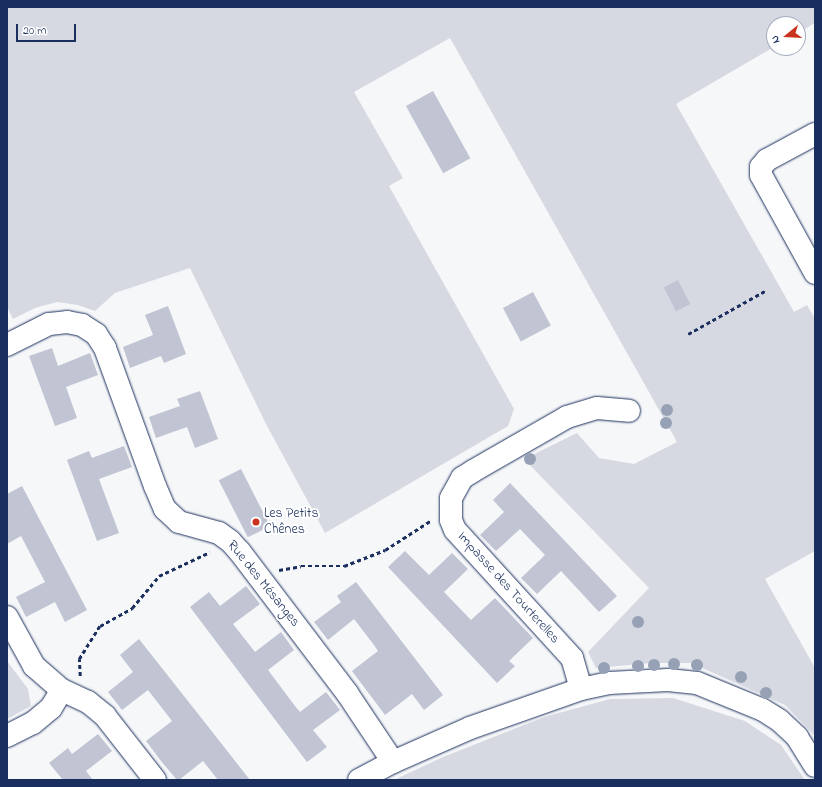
<!DOCTYPE html>
<meta charset="utf-8">
<style>
body{margin:0}
#map{position:relative;width:822px;height:787px;overflow:hidden;background:#f6f7f9;font-family:"Indie Flower",sans-serif}
div>[style]{position:absolute}
.green>*{inset:0;background:#d6d9e2}
.building>*{inset:0;background:#c0c4d3;transform-origin:0 0}
.path>*{height:2.5px;margin-top:-1.25px;transform-origin:0;background:repeating-linear-gradient(90deg,#1b2f5e 0 4px,transparent 0 7px)}
.roads{filter:drop-shadow(0 0 1px #1b2f5e) drop-shadow(0 0 1px #1b2f5e)}
.minor>*{height:22px;margin:-11px;padding:0 11px;transform-origin:11px;border-radius:11px;background:#fff}
.trees>*{width:12px;height:12px;margin:-6px;border-radius:50%;background:#97a1b6}
.dots>*{width:11px;height:11px;translate:-50% -50%;box-sizing:border-box;border:2px solid #fff;border-radius:50%}
span{translate:-50% -50%;white-space:nowrap;text-align:center;line-height:1.15;-webkit-text-stroke:4px #fff;paint-order:stroke}
.poi-label{font-size:14px;color:#1b2f5e}
.left{translate:0 -50%;text-align:left}
.street-label{font-size:14px;color:#1b2f5e}
.frame{position:absolute;inset:0;border:8px solid #1b2f5e;pointer-events:none}
.north{position:absolute;left:766px;top:16px;width:40px;height:40px;box-sizing:border-box;background:#fff;border:1px solid #a4acbf;border-radius:50%;rotate:252deg;font-size:11px;font-weight:700;line-height:16px;text-align:center;color:#1b2f5e}
.north::after{content:'';display:block;margin:auto;width:14px;height:18px;background:#c8321e;clip-path:polygon(50% 0,100% 100%,50% 72%,0 100%)}
.scale{position:absolute;left:16px;top:24px;width:60px;height:18px;box-sizing:border-box;border:2px solid #1b2f5e;border-top:0;padding-left:5px;font-size:12px;line-height:14px;white-space:nowrap;color:#1b2f5e;-webkit-text-stroke:3px #fff;paint-order:stroke}
</style>
<div id="map">
<div class="green">
<div style="clip-path:polygon(7px 7px,815px 7px,815px 23px,798px 33px,798px 24px,774px 24px,774px 47px,676px 104px,794px 312px,807px 305px,815px 319px,815px 551px,765px 579px,815px 668px,815px 736px,785px 705px,691px 663px,651px 663px,596px 668px,588px 652px,649px 588px,524px 459px,577px 433px,599px 458px,634px 464px,677px 442px,450px 38px,354px 92px,403px 178px,389px 186px,514px 409px,508px 426px,325px 533px,266px 424px,190px 268px,115px 293px,95px 311px,78px 305px,57px 302px,35px 308px,13px 319px,7px 307px)"></div>
<div style="clip-path:polygon(7px 661px,28px 689px,31px 706px,7px 719px)"></div>
<div style="clip-path:polygon(673px 698px,745px 721px,781px 745px,805px 780px,394px 780px,443px 757px,544px 717px,610px 699px)"></div>
</div>
<div class="building">
<div style="left:433px;top:91px;width:77px;height:31px;rotate:61deg"></div>
<div style="left:678px;top:280px;width:27px;height:16px;rotate:63deg"></div>
<div style="left:533px;top:292px;width:38px;height:34px;rotate:62deg"></div>
<div style="clip-path:polygon(168px 306px,186px 354px,164px 363px,161px 356px,130px 368px,123px 347px,153px 335px,145px 315px)"></div>
<div style="clip-path:polygon(52px 348px,58px 366px,90px 353px,98px 375px,66px 387px,77px 418px,55px 426px,29px 356px)"></div>
<div style="clip-path:polygon(200px 391px,218px 439px,195px 448px,187px 427px,156px 438px,149px 417px,180px 406px,177px 399px)"></div>
<div style="clip-path:polygon(124px 446px,132px 467px,99px 479px,119px 533px,97px 541px,67px 460px,89px 451px,92px 458px)"></div>
<div style="left:241px;top:469px;width:64px;height:25px;rotate:63deg"></div>
<div style="clip-path:polygon(510px 483px,617px 596px,599px 612px,561px 571px,537px 594px,521px 578px,545px 555px,520px 529px,496px 551px,480px 535px,504px 512px,493px 500px)"></div>
<div style="clip-path:polygon(22px 486px,87px 610px,65px 622px,55px 602px,26px 617px,16px 597px,45px 582px,21px 536px,7px 544px,7px 494px)"></div>
<div style="clip-path:polygon(405px 551px,429px 575px,452px 553px,468px 569px,444px 592px,471px 620px,495px 598px,533px 638px,509px 661px,515px 666px,497px 683px,388px 567px)"></div>
<div style="clip-path:polygon(356px 582px,443px 695px,424px 710px,412px 694px,385px 715px,352px 671px,378px 651px,374px 645px,354px 619px,328px 640px,314px 622px,341px 602px,337px 596px)"></div>
<div style="clip-path:polygon(246px 586px,260px 604px,233px 624px,255px 652px,281px 632px,294px 650px,268px 670px,295px 706px,300px 712px,326px 692px,340px 710px,313px 730px,327px 747px,307px 762px,190px 607px,209px 592px,220px 606px)"></div>
<div style="clip-path:polygon(139px 639px,210px 729px,250px 780px,218px 780px,203px 761px,179px 780px,177px 780px,161px 761px,146px 741px,172px 721px,148px 690px,122px 710px,108px 692px,133px 672px,120px 655px)"></div>
<div style="clip-path:polygon(98px 734px,112px 751px,86px 771px,93px 780px,63px 780px,49px 763px,68px 748px,72px 754px)"></div>
</div>
<div class="path">
<div style="left:688px;top:334px;width:88px;rotate:-29.2deg"></div>
<div style="left:279px;top:570px;width:22px;rotate:-10deg"></div>
<div style="left:301px;top:566px;width:43px"></div>
<div style="left:344px;top:566px;width:44px;rotate:-21.3deg"></div>
<div style="left:385px;top:550px;width:54px;rotate:-32.8deg"></div>
<div style="left:80px;top:676px;width:17px;rotate:-93deg"></div>
<div style="left:79px;top:659px;width:39px;rotate:-58deg"></div>
<div style="left:100px;top:626px;width:37px;rotate:-29deg"></div>
<div style="left:132px;top:608px;width:42px;rotate:-49.8deg"></div>
<div style="left:159px;top:576px;width:56px;rotate:-25.2deg"></div>
</div>
<div class="roads">
<div class="minor">
<div style="left:815px;top:134px;width:55px;rotate:151.6deg"></div>
<div style="left:767px;top:160px;width:9px;rotate:131deg"></div>
<div style="left:761px;top:167px;width:8px;rotate:90deg"></div>
<div style="left:761px;top:175px;width:112px;rotate:61.1deg"></div>
<div style="left:7px;top:345px;width:47px;rotate:-26.6deg"></div>
<div style="left:49px;top:324px;width:18px;rotate:-6deg"></div>
<div style="left:67px;top:322px;width:15px;rotate:11deg"></div>
<div style="left:82px;top:325px;width:17px;rotate:33deg"></div>
<div style="left:96px;top:334px;width:17px;rotate:57deg"></div>
<div style="left:105px;top:348px;width:147px;rotate:70.1deg"></div>
<div style="left:155px;top:486px;width:25px;rotate:67deg"></div>
<div style="left:165px;top:509px;width:19px;rotate:43deg"></div>
<div style="left:179px;top:522px;width:41px;rotate:15.4deg"></div>
<div style="left:219px;top:533px;width:14px;rotate:36deg"></div>
<div style="left:230px;top:541px;width:15px;rotate:48deg"></div>
<div style="left:240px;top:552px;width:177px;rotate:52.8deg"></div>
<div style="left:347px;top:693px;width:83px;rotate:56.3deg"></div>
<div style="left:7px;top:617px;width:56px;rotate:61.1deg"></div>
<div style="left:34px;top:666px;width:37px;rotate:41deg"></div>
<div style="left:62px;top:690px;width:29px;rotate:25deg"></div>
<div style="left:88px;top:702px;width:22px;rotate:39deg"></div>
<div style="left:105px;top:716px;width:81px;rotate:52deg"></div>
<div style="left:581px;top:689px;width:32px;rotate:-106deg"></div>
<div style="left:572px;top:658px;width:173px;rotate:-132.4deg"></div>
<div style="left:455px;top:530px;width:11px;rotate:-112deg"></div>
<div style="left:451px;top:520px;width:22px;rotate:-90deg"></div>
<div style="left:451px;top:498px;width:23px;rotate:-61deg"></div>
<div style="left:462px;top:478px;width:13px;rotate:-32deg"></div>
<div style="left:473px;top:471px;width:108px;rotate:-29.9deg"></div>
<div style="left:567px;top:417px;width:31px;rotate:-17deg"></div>
<div style="left:597px;top:408px;width:32px;rotate:5deg"></div>
<div style="left:7px;top:736px;width:29px;rotate:-27deg"></div>
<div style="left:33px;top:723px;width:23px;rotate:-40deg"></div>
<div style="left:51px;top:708px;width:21px;rotate:-59deg"></div>
<div style="left:359px;top:780px;width:38px;rotate:-28deg"></div>
<div style="left:393px;top:762px;width:84px;rotate:-23.8deg"></div>
<div style="left:470px;top:728px;width:118px;rotate:-19.4deg"></div>
<div style="left:581px;top:689px;width:29px;rotate:-12deg"></div>
<div style="left:609px;top:683px;width:59px;rotate:-2.9deg"></div>
<div style="left:668px;top:680px;width:29px;rotate:6deg"></div>
<div style="left:697px;top:683px;width:71px;rotate:22.2deg"></div>
<div style="left:763px;top:710px;width:19px;rotate:32deg"></div>
<div style="left:779px;top:720px;width:25px;rotate:43deg"></div>
<div style="left:797px;top:737px;width:34px;rotate:58deg"></div>
</div>
</div>
<div class="trees">
<div style="left:667px;top:410px"></div>
<div style="left:666px;top:423px"></div>
<div style="left:530px;top:459px"></div>
<div style="left:638px;top:622px"></div>
<div style="left:674px;top:664px"></div>
<div style="left:654px;top:665px"></div>
<div style="left:697px;top:665px"></div>
<div style="left:638px;top:666px"></div>
<div style="left:604px;top:668px"></div>
<div style="left:741px;top:677px"></div>
<div style="left:766px;top:693px"></div>
</div>
<div class="dots">
<div style="left:256px;top:522px;background:#c8321e"></div>
</div>
<div class="poi-label">
<span class="left" style="left:264px;top:522px">Les Petits<br>Chênes</span>
</div>
<div class="street-label">
<span style="left:263px;top:584px;rotate:51deg">Rue des Mésanges</span>
<span style="left:508px;top:588px;rotate:48deg">Impasse des Tourterelles</span>
</div>
<div class="frame"></div>
<div class="north">N</div>
<div class="scale">20 m</div>
</div>
